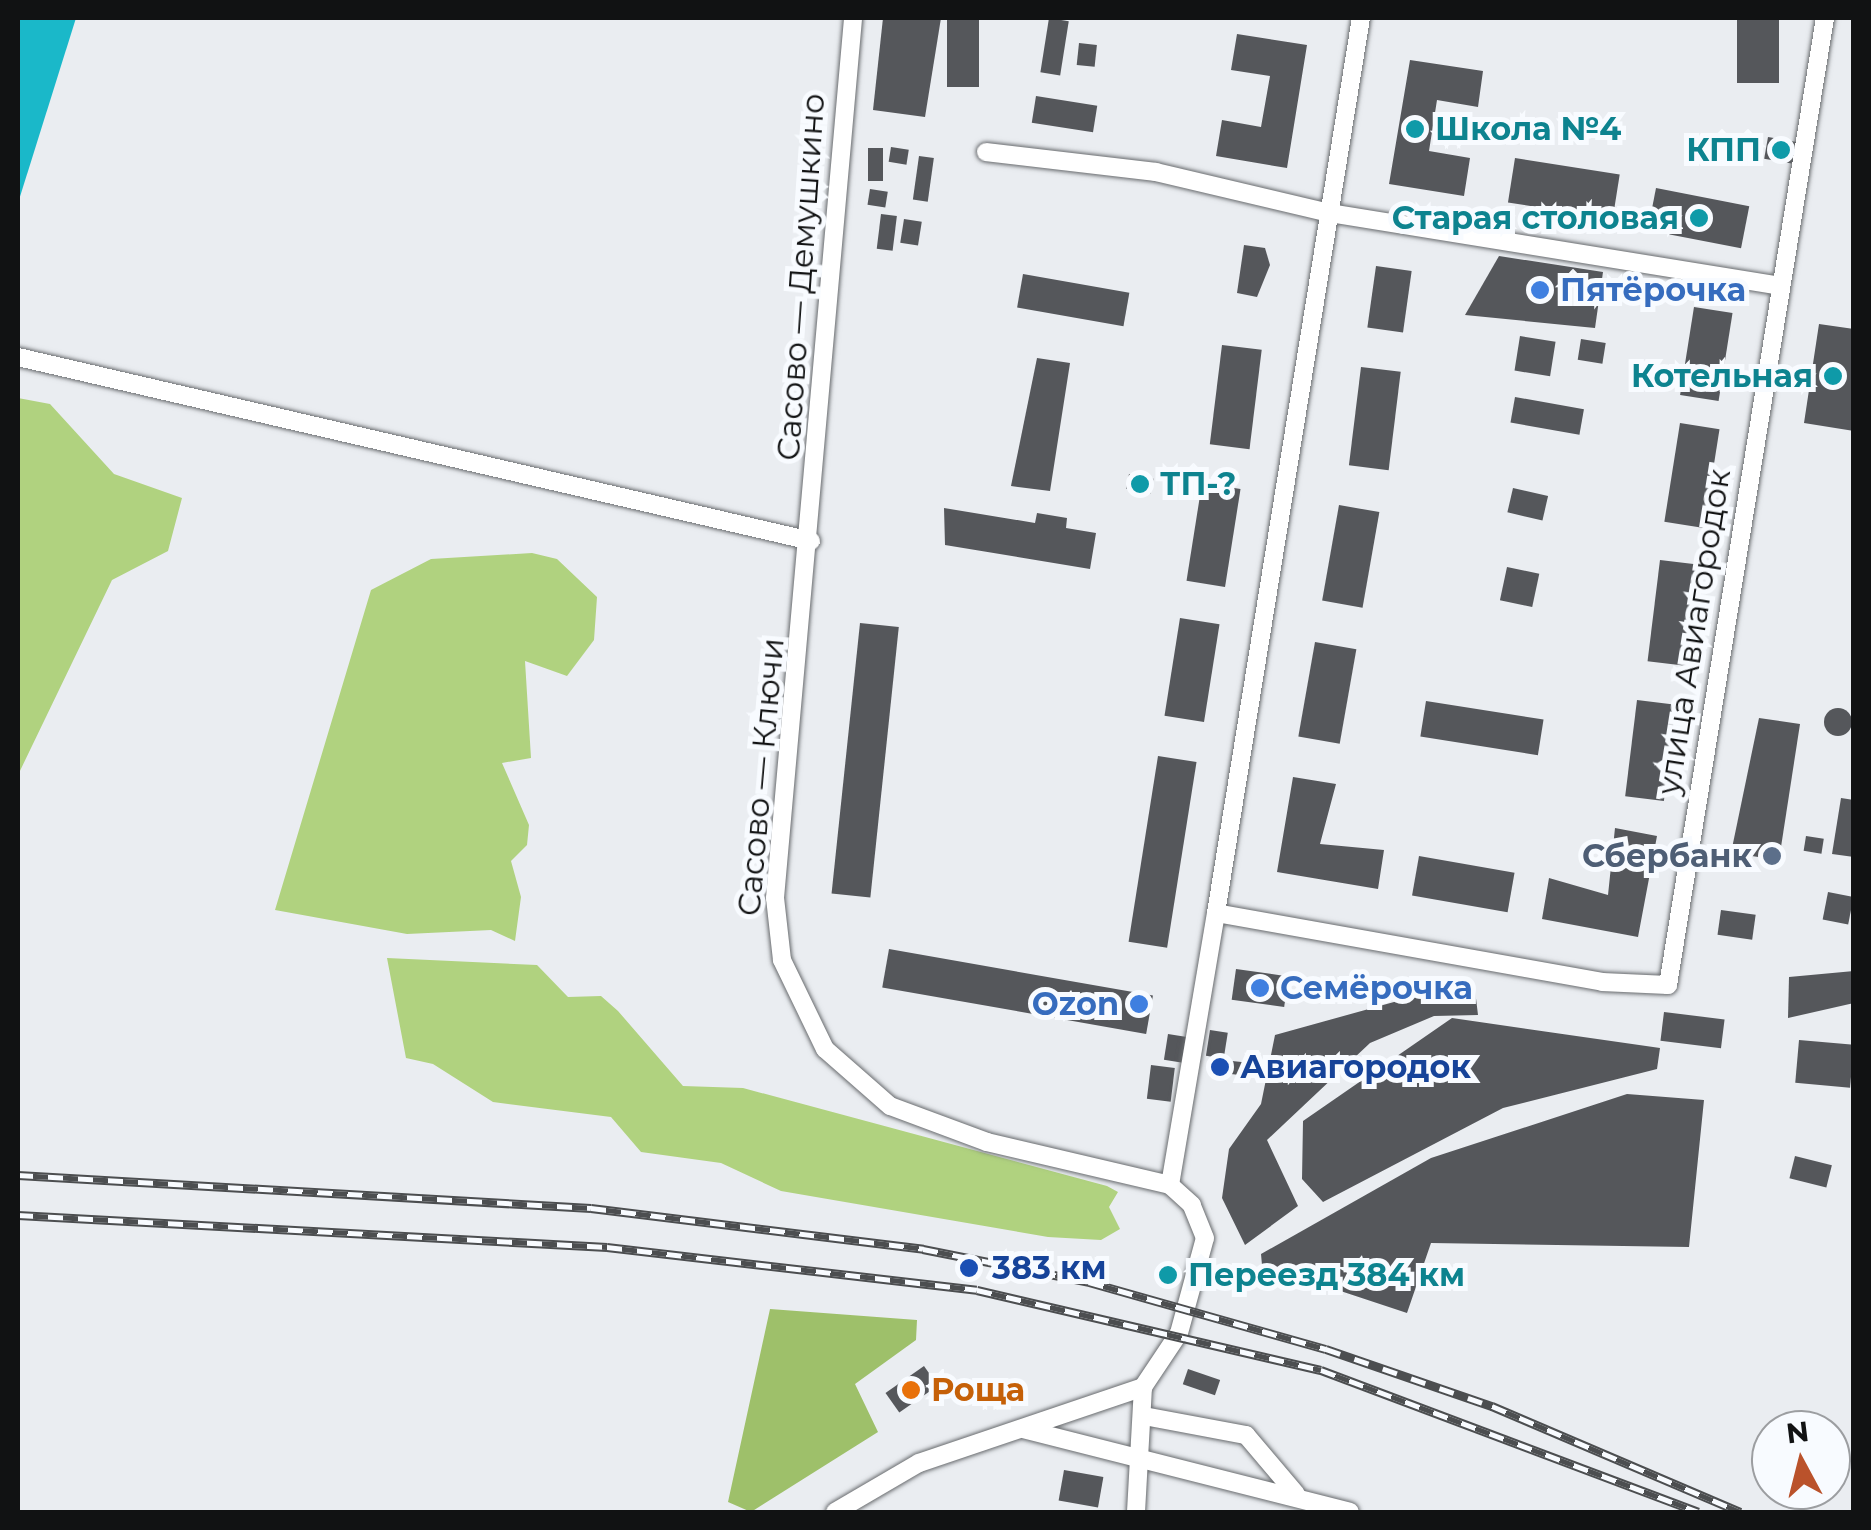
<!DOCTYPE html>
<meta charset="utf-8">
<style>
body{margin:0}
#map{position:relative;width:1871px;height:1530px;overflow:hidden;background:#eaedf1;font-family:Montserrat,sans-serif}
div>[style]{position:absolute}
.green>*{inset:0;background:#b0d27f}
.forest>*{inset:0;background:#9ec06a}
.water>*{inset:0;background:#1ab8c9}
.building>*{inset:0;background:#55575b;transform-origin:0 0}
.round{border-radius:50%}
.roads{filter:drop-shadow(0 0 2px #686b6e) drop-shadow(0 0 2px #686b6e)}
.minor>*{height:18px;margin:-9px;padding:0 9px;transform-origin:9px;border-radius:9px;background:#fff}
.rail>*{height:9px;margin-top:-4.5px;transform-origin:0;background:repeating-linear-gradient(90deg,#f8fbff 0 15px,#4c4e50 0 30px);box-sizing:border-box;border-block:2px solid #4c4e50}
.dots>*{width:28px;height:28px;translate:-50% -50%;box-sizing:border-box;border:5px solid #f8fbff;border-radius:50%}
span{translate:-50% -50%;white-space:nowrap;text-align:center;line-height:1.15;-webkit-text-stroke:10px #f8fbff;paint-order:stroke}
.culture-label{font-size:32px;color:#0d838f;font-weight:700}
.left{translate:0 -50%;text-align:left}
.right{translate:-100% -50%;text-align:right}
.street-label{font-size:32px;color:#111213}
.shop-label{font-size:32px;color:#366cbe;font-weight:700}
.service-label{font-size:32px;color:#4e5e75;font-weight:700}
.transit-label{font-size:32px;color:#164399;font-weight:700}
.food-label{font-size:32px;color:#c56008;font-weight:700}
.frame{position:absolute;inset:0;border:20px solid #111213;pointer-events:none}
.north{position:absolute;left:1751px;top:1410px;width:100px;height:100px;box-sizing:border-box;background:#f8fbff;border:2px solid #9c9ea1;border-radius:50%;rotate:353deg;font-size:28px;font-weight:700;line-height:40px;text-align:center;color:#111213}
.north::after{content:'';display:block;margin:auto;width:35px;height:45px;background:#ba522b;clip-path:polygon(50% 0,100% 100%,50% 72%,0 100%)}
</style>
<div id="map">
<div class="green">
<div style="clip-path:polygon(18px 398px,50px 404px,114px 474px,182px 498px,168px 551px,112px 580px,18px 775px)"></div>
<div style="clip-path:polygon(532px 553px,557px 559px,597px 597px,594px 640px,567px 676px,525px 661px,531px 758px,502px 763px,529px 825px,527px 845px,511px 861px,521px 897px,515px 941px,491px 930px,407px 934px,275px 910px,371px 590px,431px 559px)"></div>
<div style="clip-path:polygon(387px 958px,537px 965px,568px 997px,601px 996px,618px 1011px,683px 1086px,743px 1088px,1107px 1186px,1118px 1192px,1109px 1207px,1120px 1229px,1101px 1240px,1048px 1237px,781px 1191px,721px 1163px,641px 1152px,611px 1117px,493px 1102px,433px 1064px,406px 1058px)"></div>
</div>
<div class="forest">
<div style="clip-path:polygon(770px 1309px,917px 1320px,916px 1340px,855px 1384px,878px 1432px,751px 1512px,728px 1502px)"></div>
</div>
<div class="water">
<div style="clip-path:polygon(18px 18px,76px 18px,18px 203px)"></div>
</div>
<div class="building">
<div style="clip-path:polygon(883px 18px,941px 18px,925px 117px,873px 110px)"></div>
<div style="left:947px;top:18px;width:32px;height:69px"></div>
<div style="left:1049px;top:18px;width:20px;height:55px;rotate:9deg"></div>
<div style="left:1737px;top:18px;width:42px;height:65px"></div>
<div style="clip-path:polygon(1237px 34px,1307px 45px,1287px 168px,1216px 156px,1222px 120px,1261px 127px,1270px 76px,1231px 70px)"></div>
<div style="left:1079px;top:43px;width:18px;height:22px;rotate:6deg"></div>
<div style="clip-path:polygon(1410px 60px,1483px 71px,1478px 107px,1437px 100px,1429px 151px,1470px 158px,1464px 196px,1389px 184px)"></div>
<div style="left:1036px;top:96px;width:62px;height:27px;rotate:9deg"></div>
<div style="left:1768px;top:137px;width:29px;height:22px;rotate:10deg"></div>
<div style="left:891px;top:147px;width:18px;height:15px;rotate:9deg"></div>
<div style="left:868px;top:148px;width:15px;height:33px"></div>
<div style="left:919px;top:156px;width:15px;height:44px;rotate:8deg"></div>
<div style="left:1515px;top:158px;width:106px;height:45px;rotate:9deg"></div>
<div style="left:1656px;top:188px;width:95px;height:43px;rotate:11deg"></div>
<div style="left:870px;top:189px;width:18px;height:16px;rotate:9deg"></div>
<div style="left:881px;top:214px;width:16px;height:35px;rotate:7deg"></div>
<div style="left:904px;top:219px;width:18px;height:24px;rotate:9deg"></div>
<div style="clip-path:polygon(1244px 245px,1265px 248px,1270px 265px,1257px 297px,1237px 293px)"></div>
<div style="clip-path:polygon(1499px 256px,1603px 272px,1595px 328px,1465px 315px)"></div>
<div style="left:1376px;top:266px;width:36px;height:62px;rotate:8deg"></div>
<div style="left:1023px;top:274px;width:108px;height:34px;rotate:10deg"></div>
<div style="left:1694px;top:307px;width:39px;height:89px;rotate:9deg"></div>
<div style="clip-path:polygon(1819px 324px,1854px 329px,1854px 431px,1804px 423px)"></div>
<div style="left:1520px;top:336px;width:36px;height:35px;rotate:9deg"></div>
<div style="left:1581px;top:339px;width:25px;height:21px;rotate:9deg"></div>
<div style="left:1222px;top:345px;width:40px;height:100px;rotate:7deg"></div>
<div style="clip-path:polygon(1037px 358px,1070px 363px,1050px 491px,1011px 486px)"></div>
<div style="left:1361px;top:367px;width:40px;height:99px;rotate:7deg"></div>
<div style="left:1515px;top:397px;width:70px;height:26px;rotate:10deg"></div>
<div style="left:1680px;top:423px;width:40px;height:100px;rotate:9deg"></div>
<div style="left:1129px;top:474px;width:25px;height:15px;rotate:11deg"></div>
<div style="left:1202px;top:483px;width:39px;height:99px;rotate:9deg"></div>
<div style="left:1513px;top:488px;width:36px;height:25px;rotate:13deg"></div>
<div style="left:1339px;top:505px;width:41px;height:97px;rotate:10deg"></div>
<div style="clip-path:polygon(944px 508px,1035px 523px,1037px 513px,1067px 518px,1066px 528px,1096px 533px,1090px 569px,945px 545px)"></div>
<div style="left:1660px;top:560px;width:40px;height:102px;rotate:7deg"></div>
<div style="left:1507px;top:567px;width:33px;height:34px;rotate:12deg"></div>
<div style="left:1180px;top:618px;width:40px;height:99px;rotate:9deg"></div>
<div style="left:860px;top:623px;width:39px;height:272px;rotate:6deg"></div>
<div style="left:1315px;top:642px;width:42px;height:96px;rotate:10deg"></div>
<div style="left:1637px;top:700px;width:39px;height:97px;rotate:7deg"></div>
<div style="left:1426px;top:701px;width:119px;height:36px;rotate:9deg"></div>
<div class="round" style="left:1824px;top:708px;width:28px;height:28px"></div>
<div style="clip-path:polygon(1759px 718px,1800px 724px,1779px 860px,1731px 853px)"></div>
<div style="left:1158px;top:756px;width:39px;height:188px;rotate:9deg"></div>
<div style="clip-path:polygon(1293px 777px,1336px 784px,1320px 844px,1384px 850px,1378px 889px,1277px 872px)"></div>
<div style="clip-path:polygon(1841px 798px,1854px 800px,1854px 857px,1832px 854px)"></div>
<div style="clip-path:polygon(1615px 828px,1657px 836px,1638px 937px,1542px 919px,1549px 878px,1608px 895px)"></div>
<div style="left:1806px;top:836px;width:18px;height:15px;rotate:9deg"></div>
<div style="left:1419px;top:856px;width:97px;height:40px;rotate:10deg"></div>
<div style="left:1828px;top:892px;width:26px;height:28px;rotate:11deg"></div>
<div style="left:1721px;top:910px;width:35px;height:25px;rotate:8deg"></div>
<div style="left:889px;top:949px;width:268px;height:39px;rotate:10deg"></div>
<div style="left:1236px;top:969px;width:53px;height:31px;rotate:8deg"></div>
<div style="clip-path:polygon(1854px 971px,1854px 1003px,1788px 1018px,1789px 977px)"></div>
<div style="clip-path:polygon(1475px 990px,1478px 1015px,1434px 1016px,1370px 1043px,1267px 1140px,1298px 1206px,1245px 1245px,1222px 1198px,1229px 1149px,1261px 1104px,1275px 1035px,1430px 992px)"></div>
<div style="left:1664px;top:1012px;width:61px;height:29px;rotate:7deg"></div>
<div style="clip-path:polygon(1452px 1018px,1660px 1048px,1657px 1069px,1503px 1108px,1323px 1202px,1302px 1179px,1303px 1121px)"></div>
<div style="left:1210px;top:1030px;width:18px;height:26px;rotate:9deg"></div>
<div style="left:1168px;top:1034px;width:19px;height:26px;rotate:9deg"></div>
<div style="left:1799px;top:1040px;width:55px;height:43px;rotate:5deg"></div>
<div style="left:1232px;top:1061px;width:19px;height:13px;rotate:6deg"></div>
<div style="left:1151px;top:1065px;width:24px;height:34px;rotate:7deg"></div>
<div style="clip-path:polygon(1627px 1094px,1704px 1100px,1689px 1247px,1431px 1243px,1407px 1313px,1262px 1265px,1261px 1254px,1431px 1158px)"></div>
<div style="left:1795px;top:1156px;width:38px;height:23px;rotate:14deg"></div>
<div style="left:1165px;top:1263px;width:12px;height:22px;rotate:14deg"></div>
<div style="left:924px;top:1366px;width:24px;height:47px;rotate:55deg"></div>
<div style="left:1188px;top:1369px;width:34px;height:16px;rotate:19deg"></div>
<div style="left:1064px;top:1470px;width:40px;height:31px;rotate:10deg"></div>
</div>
<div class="roads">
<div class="minor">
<div style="left:986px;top:152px;width:171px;rotate:6.7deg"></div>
<div style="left:1156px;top:172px;width:179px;rotate:13.3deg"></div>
<div style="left:1330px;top:213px;width:455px;rotate:9.2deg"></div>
<div style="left:18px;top:357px;width:814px;rotate:13.06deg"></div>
<div style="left:1216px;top:913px;width:907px;rotate:-80.8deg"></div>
<div style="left:1170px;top:1185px;width:276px;rotate:-80.4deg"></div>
<div style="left:1216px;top:913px;width:392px;rotate:10.1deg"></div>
<div style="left:1602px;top:982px;width:66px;rotate:2.6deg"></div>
<div style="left:1668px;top:985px;width:980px;rotate:-80.78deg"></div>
<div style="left:1144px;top:1416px;width:104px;rotate:10.6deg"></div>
<div style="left:1246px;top:1435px;width:77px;rotate:49.7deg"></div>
<div style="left:1023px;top:1429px;width:337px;rotate:14.2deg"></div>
<div style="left:835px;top:1512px;width:97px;rotate:-30.3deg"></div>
<div style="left:919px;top:1463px;width:237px;rotate:-18.7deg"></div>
<div style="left:1143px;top:1387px;width:65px;rotate:-56.3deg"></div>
<div style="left:1179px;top:1333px;width:98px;rotate:-74.7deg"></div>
<div style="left:1205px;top:1238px;width:35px;rotate:-112deg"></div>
<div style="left:1192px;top:1205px;width:30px;rotate:-138deg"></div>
<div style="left:1170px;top:1185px;width:188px;rotate:-166.8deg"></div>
<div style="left:987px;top:1142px;width:103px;rotate:-159.6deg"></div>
<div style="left:890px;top:1106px;width:86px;rotate:-138.8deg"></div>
<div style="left:825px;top:1049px;width:99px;rotate:-115.8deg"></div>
<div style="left:782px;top:960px;width:62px;rotate:-96.4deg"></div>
<div style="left:775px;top:898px;width:883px;rotate:-84.93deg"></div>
<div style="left:1136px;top:1512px;width:125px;rotate:-86.8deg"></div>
</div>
</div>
<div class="rail">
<div style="left:18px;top:1175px;width:574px;rotate:3.3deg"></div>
<div style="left:591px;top:1208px;width:335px;rotate:7deg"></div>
<div style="left:923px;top:1249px;width:169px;rotate:11.2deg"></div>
<div style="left:1089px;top:1282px;width:246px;rotate:15.8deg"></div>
<div style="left:1326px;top:1349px;width:176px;rotate:19deg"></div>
<div style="left:1492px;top:1406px;width:270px;rotate:23.1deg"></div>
<div style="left:18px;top:1215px;width:590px;rotate:3.11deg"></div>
<div style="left:607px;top:1247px;width:372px;rotate:6.6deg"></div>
<div style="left:977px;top:1290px;width:353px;rotate:13.1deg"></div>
<div style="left:1321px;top:1370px;width:403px;rotate:20.6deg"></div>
</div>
<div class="dots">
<div style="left:1415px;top:129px;background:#0f9aa8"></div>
<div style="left:1781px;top:150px;background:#0f9aa8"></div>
<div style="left:1699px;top:218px;background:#0f9aa8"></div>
<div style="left:1540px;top:290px;background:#3f7fe0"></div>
<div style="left:1833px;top:376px;background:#0f9aa8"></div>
<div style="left:1140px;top:484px;background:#0f9aa8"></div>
<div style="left:1772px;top:856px;background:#5c6f8a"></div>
<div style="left:1260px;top:988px;background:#3f7fe0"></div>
<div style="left:1139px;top:1004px;background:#3f7fe0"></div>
<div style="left:1220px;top:1067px;background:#1a4fb4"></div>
<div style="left:969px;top:1268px;background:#1a4fb4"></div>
<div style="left:1168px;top:1275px;background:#0f9aa8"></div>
<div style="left:911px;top:1390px;background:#e8710a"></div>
</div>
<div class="culture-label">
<span class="left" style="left:1435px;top:129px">Школа №4</span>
<span class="right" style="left:1761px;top:150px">КПП</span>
<span class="right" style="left:1679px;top:218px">Старая столовая</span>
<span class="right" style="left:1813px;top:376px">Котельная</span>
<span class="left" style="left:1160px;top:484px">ТП-?</span>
<span class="left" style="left:1188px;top:1275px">Переезд 384 км</span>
</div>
<div class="street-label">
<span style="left:801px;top:277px;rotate:-86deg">Сасово — Демушкино</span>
<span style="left:1694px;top:632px;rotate:-81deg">улица Авиагородок</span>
<span style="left:761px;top:777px;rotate:-85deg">Сасово — Ключи</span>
</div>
<div class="shop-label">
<span class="left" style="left:1560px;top:290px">Пятёрочка</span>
<span class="left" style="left:1280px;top:988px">Семёрочка</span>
<span class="right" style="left:1119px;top:1004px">Ozon</span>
</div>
<div class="service-label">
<span class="right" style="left:1752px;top:856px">Сбербанк</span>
</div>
<div class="transit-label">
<span class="left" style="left:1240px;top:1067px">Авиагородок</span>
<span class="left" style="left:992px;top:1268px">383 км</span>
</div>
<div class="food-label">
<span class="left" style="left:931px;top:1390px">Роща</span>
</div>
<div class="frame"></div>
<div class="north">N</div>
</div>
